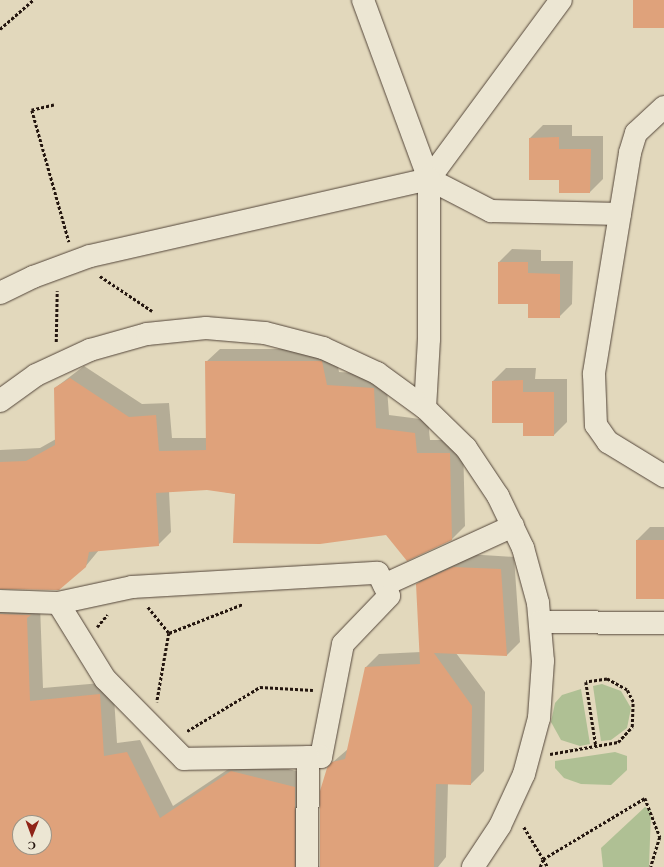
<!DOCTYPE html>
<meta charset="utf-8">
<style>
body{margin:0}
#map{position:relative;width:664px;height:867px;overflow:hidden;background:#e2d8bc;font-family:"EB Garamond",serif}
div>[style]{position:absolute}
.green>*{inset:0;background:#afc094}
.shadow>*{inset:0;background:#0003}
.building>*{inset:0;background:#dfa27b;transform-origin:0 0}
.path>*{height:2.5px;margin-top:-1.25px;transform-origin:0;background:repeating-linear-gradient(90deg,#24160f 0 3px,transparent 0 5px)}
.roads{filter:drop-shadow(0 0 1px #54463a) drop-shadow(0 0 1px #54463a)}
.minor>*{height:22px;margin:-11px;padding:0 11px;transform-origin:11px;border-radius:11px;background:#ece6d3}
span{translate:-50% -50%;white-space:nowrap;text-align:center;line-height:1.15;-webkit-text-stroke:3px #ece6d3;paint-order:stroke}
.north{position:absolute;left:12px;top:815px;width:40px;height:40px;box-sizing:border-box;background:#ece6d3;border:1px solid #9c9385;border-radius:50%;rotate:181deg;font-size:11px;font-weight:700;line-height:16px;text-align:center;color:#24160f}
.north::after{content:'';display:block;margin:auto;width:14px;height:18px;background:#8f2418;clip-path:polygon(50% 0,100% 100%,50% 72%,0 100%)}
</style>
<div id="map">
<div class="green">
<div style="clip-path:polygon(602px 684px,621px 691px,631px 708px,627px 728px,611px 740px,601px 741px,593px 686px)"></div>
<div style="clip-path:polygon(581px 689px,590px 744px,580px 746px,561px 740px,551px 722px,555px 703px,562px 695px)"></div>
<div style="clip-path:polygon(615px 752px,627px 756px,627px 770px,611px 785px,581px 784px,564px 778px,555px 768px,555px 761px)"></div>
<div style="clip-path:polygon(645px 807px,651px 811px,649px 867px,603px 867px,601px 848px)"></div>
</div>
<div class="shadow">
<div style="clip-path:polygon(543px 125px,572px 125px,572px 136px,603px 136px,603px 179px,590px 192px,560px 192px,560px 179px,530px 138px)"></div>
<div style="clip-path:polygon(512px 249px,541px 250px,541px 261px,573px 261px,572px 304px,559px 317px,529px 303px,499px 262px)"></div>
<div style="clip-path:polygon(220px 349px,335px 349px,339px 372px,386px 375px,389px 415px,428px 420px,430px 440px,463px 440px,465px 526px,452px 539px,386px 534px,236px 494px,207px 489px,169px 491px,171px 532px,158px 545px,99px 550px,85px 567px,0 574px,0 450px,40px 448px,56px 439px,55px 388px,84px 366px,142px 404px,169px 403px,172px 438px,207px 438px,206px 362px)"></div>
<div style="clip-path:polygon(506px 368px,536px 368px,535px 379px,567px 379px,567px 422px,554px 435px,524px 422px,493px 381px)"></div>
<div style="clip-path:polygon(650px 527px,664px 527px,664px 598px,637px 540px)"></div>
<div style="clip-path:polygon(467px 554px,514px 557px,520px 642px,507px 655px,456px 653px,485px 692px,484px 771px,471px 784px,448px 783px,446px 857px,438px 867px,320px 867px,333px 762px,348px 749px,366px 667px,379px 654px,421px 652px,417px 584px,430px 571px)"></div>
<div style="clip-path:polygon(evenodd,0 595px,40px 604px,43px 688px,113px 682px,117px 743px,140px 740px,173px 806px,245px 758px,308px 774px,309px 860px,320px 867px,0 867px,0 595px,20px 823px,44px 823px,44px 847px,20px 847px,20px 823px)"></div>
</div>
<div class="building">
<div style="left:633px;top:0;width:31px;height:28px"></div>
<div style="clip-path:polygon(559px 137px,559px 149px,591px 149px,590px 193px,559px 193px,559px 180px,529px 180px,529px 138px)"></div>
<div style="clip-path:polygon(498px 262px,528px 262px,528px 273px,560px 274px,560px 318px,528px 318px,528px 304px,498px 304px)"></div>
<div style="clip-path:polygon(205px 361px,322px 361px,327px 385px,374px 388px,376px 428px,415px 433px,417px 453px,450px 453px,452px 540px,407px 561px,386px 535px,320px 544px,233px 543px,235px 494px,207px 490px,156px 493px,159px 546px,89px 552px,86px 567px,59px 590px,0 589px,0 462px,26px 461px,55px 445px,54px 388px,70px 378px,129px 417px,156px 415px,159px 451px,206px 450px)"></div>
<div style="clip-path:polygon(523px 380px,523px 392px,554px 392px,554px 436px,523px 436px,523px 423px,492px 423px,492px 381px)"></div>
<div style="left:636px;top:540px;width:28px;height:59px"></div>
<div style="clip-path:polygon(453px 567px,501px 569px,507px 656px,434px 653px,472px 706px,471px 785px,436px 784px,434px 867px,320px 867px,320px 791px,327px 768px,332px 762px,345px 759px,365px 667px,420px 664px,416px 584px)"></div>
<div style="clip-path:polygon(evenodd,0 614px,31px 615px,27px 618px,30px 701px,100px 694px,104px 756px,127px 752px,160px 818px,231px 771px,295px 787px,295px 867px,0 867px,0 614px,20px 823px,44px 823px,44px 847px,20px 847px,20px 823px)"></div>
</div>
<div class="path">
<div style="left:0;top:29px;width:44px;rotate:-41.3deg"></div>
<div style="left:54px;top:105px;width:23px;rotate:167deg"></div>
<div style="left:32px;top:110px;width:137px;rotate:74.3deg"></div>
<div style="left:100px;top:276px;width:63px;rotate:33.9deg"></div>
<div style="left:56px;top:342px;width:51px;rotate:-88.9deg"></div>
<div style="left:148px;top:607px;width:33px;rotate:51deg"></div>
<div style="left:169px;top:633px;width:70px;rotate:99.9deg"></div>
<div style="left:97px;top:627px;width:16px;rotate:-50deg"></div>
<div style="left:169px;top:633px;width:79px;rotate:-21.4deg"></div>
<div style="left:187px;top:731px;width:85px;rotate:-31.1deg"></div>
<div style="left:260px;top:687px;width:53px;rotate:3.2deg"></div>
<div style="left:550px;top:754px;width:69px;rotate:-10deg"></div>
<div style="left:618px;top:742px;width:21px;rotate:-47deg"></div>
<div style="left:632px;top:727px;width:25px;rotate:-88deg"></div>
<div style="left:633px;top:702px;width:13px;rotate:-117deg"></div>
<div style="left:627px;top:690px;width:23px;rotate:-151deg"></div>
<div style="left:607px;top:679px;width:21px;rotate:172deg"></div>
<div style="left:586px;top:682px;width:65px;rotate:81.1deg"></div>
<div style="left:524px;top:827px;width:37px;rotate:59deg"></div>
<div style="left:543px;top:859px;width:119px;rotate:-30.9deg"></div>
<div style="left:645px;top:798px;width:42px;rotate:69deg"></div>
<div style="left:660px;top:837px;width:31px;rotate:107deg"></div>
<div style="left:543px;top:859px;width:9px;rotate:58deg"></div>
<div style="left:540px;top:867px;width:9px;rotate:-69deg"></div>
</div>
<div class="roads">
<div class="minor">
<div style="left:363px;top:0;width:191px;rotate:69.8deg"></div>
<div style="left:429px;top:179px;width:70px;rotate:27.3deg"></div>
<div style="left:491px;top:211px;width:129px;rotate:1.3deg"></div>
<div style="left:664px;top:107px;width:38px;rotate:137deg"></div>
<div style="left:636px;top:133px;width:21px;rotate:107deg"></div>
<div style="left:630px;top:153px;width:224px;rotate:99.3deg"></div>
<div style="left:594px;top:374px;width:51px;rotate:87.8deg"></div>
<div style="left:596px;top:425px;width:21px;rotate:55deg"></div>
<div style="left:608px;top:442px;width:66px;rotate:31.3deg"></div>
<div style="left:429px;top:179px;width:222px;rotate:-53.6deg"></div>
<div style="left:0;top:293px;width:37px;rotate:-26deg"></div>
<div style="left:33px;top:277px;width:61px;rotate:-20.2deg"></div>
<div style="left:90px;top:256px;width:348px;rotate:-12.8deg"></div>
<div style="left:429px;top:179px;width:160px;rotate:90deg"></div>
<div style="left:429px;top:339px;width:69px;rotate:93.3deg"></div>
<div style="left:0;top:401px;width:44px;rotate:-35.8deg"></div>
<div style="left:36px;top:375px;width:60px;rotate:-24.8deg"></div>
<div style="left:90px;top:350px;width:59px;rotate:-15.7deg"></div>
<div style="left:147px;top:334px;width:59px;rotate:-5.8deg"></div>
<div style="left:206px;top:328px;width:59px;rotate:4.8deg"></div>
<div style="left:265px;top:333px;width:60px;rotate:14.5deg"></div>
<div style="left:323px;top:348px;width:60px;rotate:24.8deg"></div>
<div style="left:377px;top:373px;width:59px;rotate:36.1deg"></div>
<div style="left:425px;top:408px;width:57px;rotate:44.3deg"></div>
<div style="left:466px;top:448px;width:58px;rotate:56.3deg"></div>
<div style="left:498px;top:496px;width:58px;rotate:64.3deg"></div>
<div style="left:523px;top:548px;width:57px;rotate:74.7deg"></div>
<div style="left:538px;top:603px;width:58px;rotate:85.1deg"></div>
<div style="left:543px;top:661px;width:57px;rotate:94deg"></div>
<div style="left:539px;top:718px;width:58px;rotate:105deg"></div>
<div style="left:524px;top:774px;width:57px;rotate:114.8deg"></div>
<div style="left:500px;top:826px;width:49px;rotate:123.4deg"></div>
<div style="left:384px;top:585px;width:142px;rotate:-24.6deg"></div>
<div style="left:0;top:601px;width:58px;rotate:2deg"></div>
<div style="left:58px;top:603px;width:76px;rotate:-12.2deg"></div>
<div style="left:132px;top:587px;width:246px;rotate:-3.3deg"></div>
<div style="left:378px;top:573px;width:25px;rotate:64deg"></div>
<div style="left:389px;top:596px;width:66px;rotate:133.8deg"></div>
<div style="left:343px;top:644px;width:115px;rotate:101deg"></div>
<div style="left:321px;top:757px;width:137px;rotate:179.2deg"></div>
<div style="left:184px;top:759px;width:112px;rotate:-134.6deg"></div>
<div style="left:105px;top:679px;width:89px;rotate:-121.7deg"></div>
<div style="left:540px;top:622px;width:124px;rotate:0.5deg"></div>
<div style="left:307px;top:867px;width:110px;rotate:-89.5deg"></div>
</div>
</div>
<div class="north">С</div>
</div>
